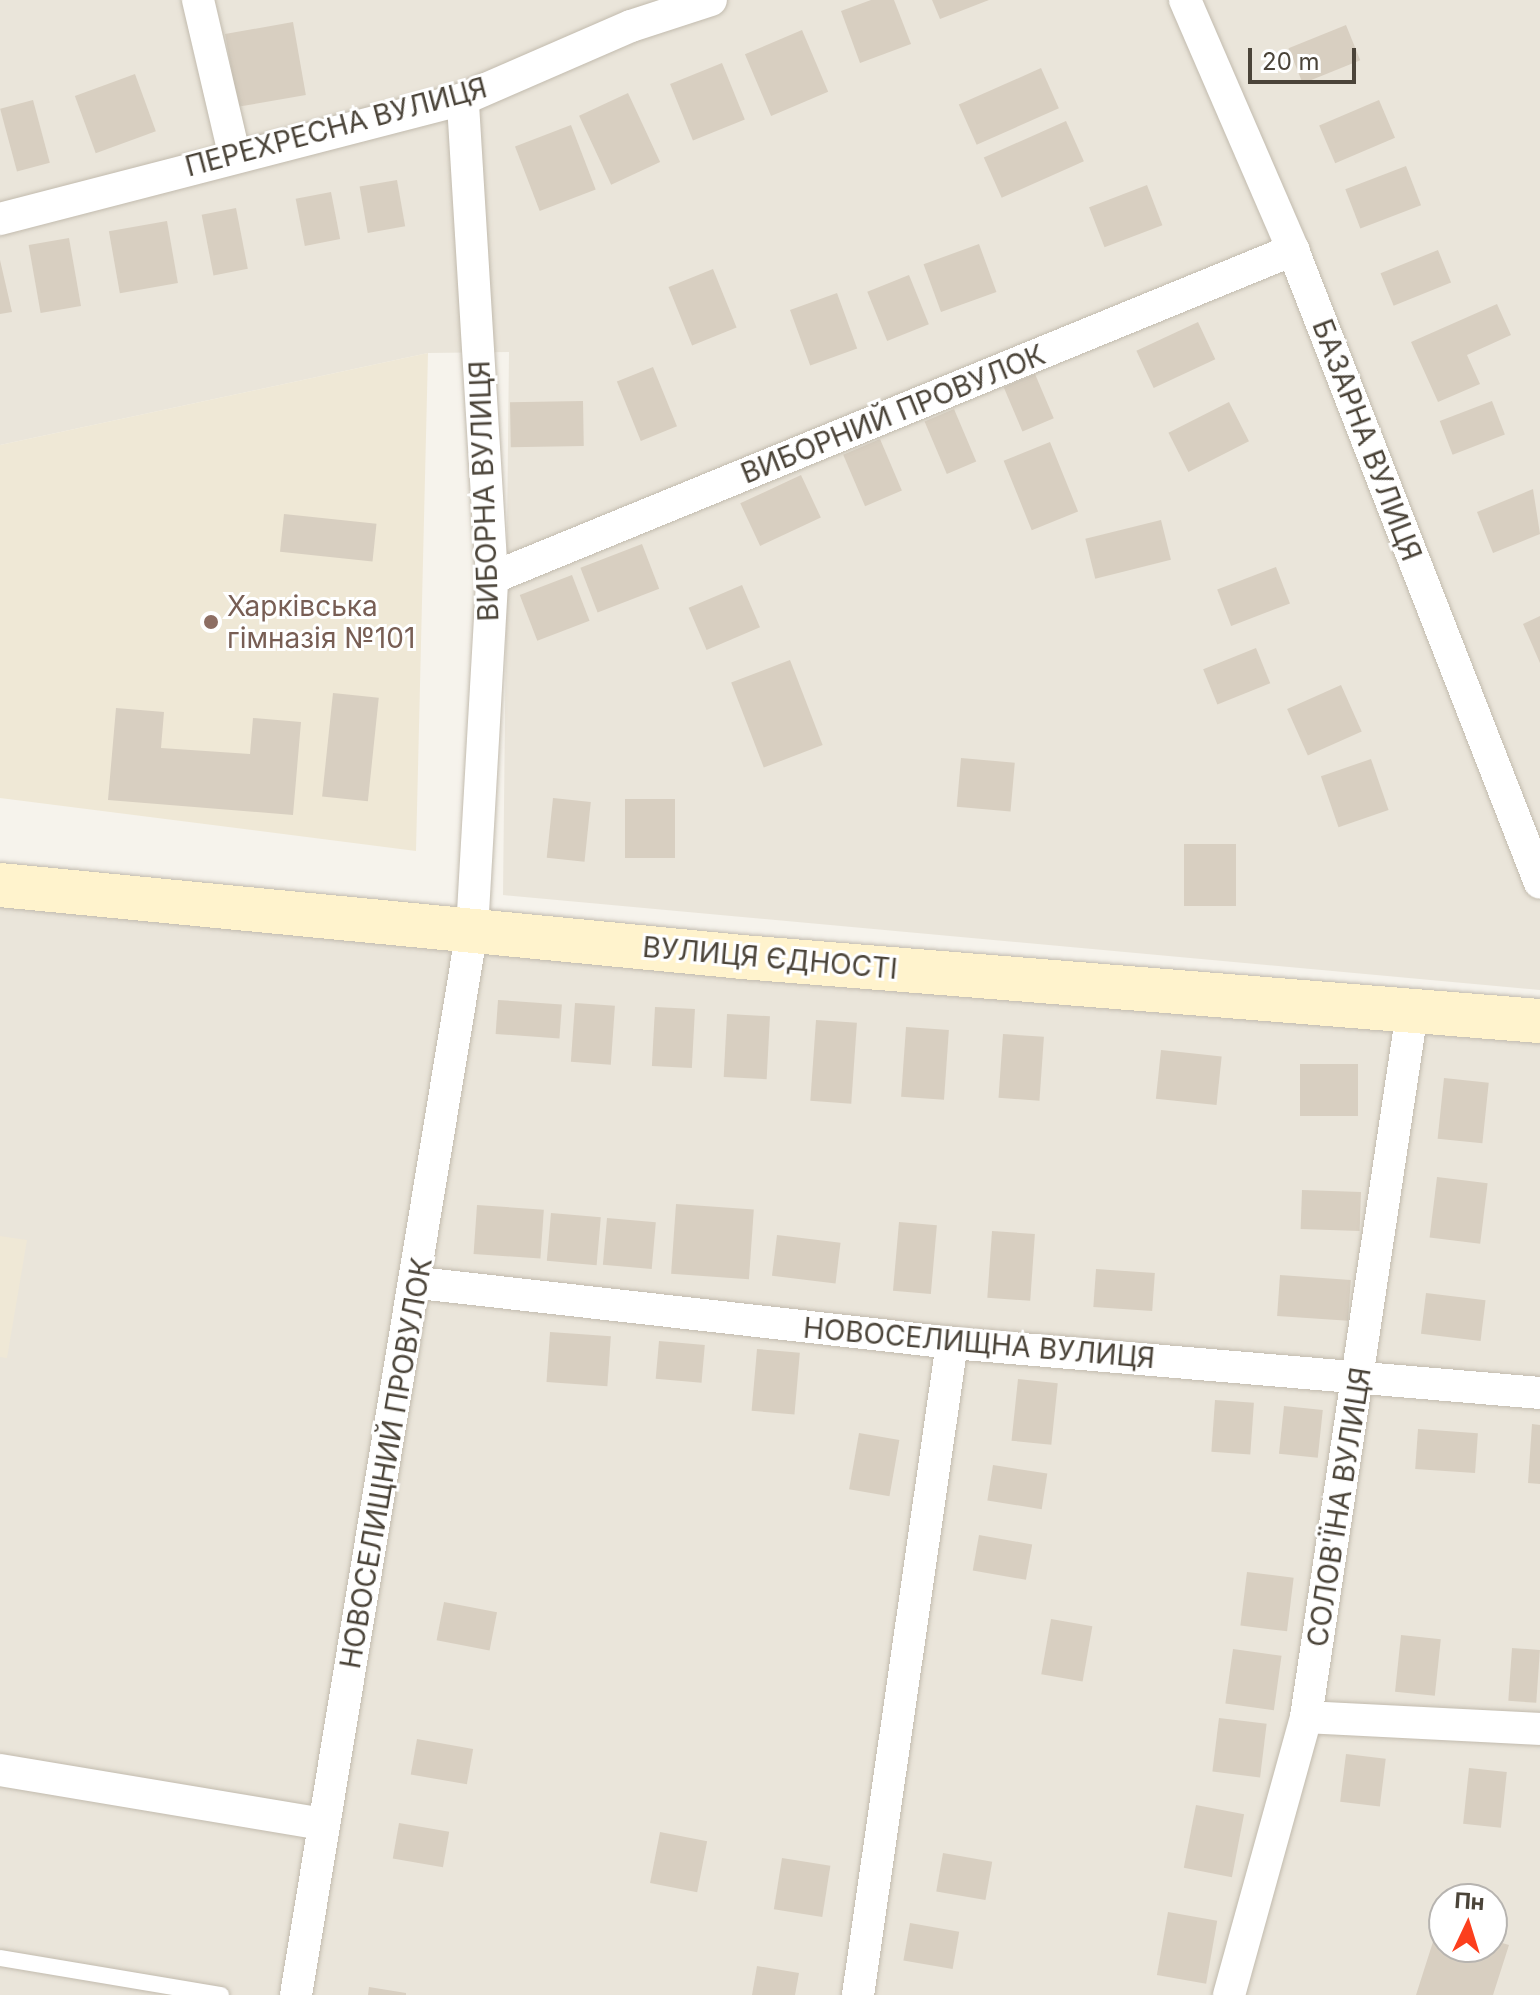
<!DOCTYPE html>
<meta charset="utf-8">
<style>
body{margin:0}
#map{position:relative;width:1540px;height:1995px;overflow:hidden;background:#f6f3ec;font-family:Inter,sans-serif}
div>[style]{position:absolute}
.residential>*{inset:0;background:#eae5da}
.education>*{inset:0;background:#efe8d6}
.building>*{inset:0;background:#d8cfc1;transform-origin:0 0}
.roads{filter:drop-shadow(0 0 2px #c2bbae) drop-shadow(0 0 2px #c2bbae)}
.service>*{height:16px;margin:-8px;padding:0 8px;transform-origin:8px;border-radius:8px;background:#fff}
.minor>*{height:32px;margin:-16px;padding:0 16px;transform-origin:16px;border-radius:16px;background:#fff}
.secondary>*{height:44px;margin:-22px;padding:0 22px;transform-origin:22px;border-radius:22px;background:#fff3cd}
.dots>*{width:22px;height:22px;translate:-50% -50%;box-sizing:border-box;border:4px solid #fff;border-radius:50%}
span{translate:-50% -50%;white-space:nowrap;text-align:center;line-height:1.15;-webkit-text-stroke:6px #fff;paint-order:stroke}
.street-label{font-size:28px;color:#4b4439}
.education-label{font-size:28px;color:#785e54}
.left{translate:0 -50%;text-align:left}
.north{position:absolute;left:1428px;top:1883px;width:80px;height:80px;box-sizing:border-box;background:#fff;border:2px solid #b7b4b0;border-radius:50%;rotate:4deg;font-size:22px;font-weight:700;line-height:32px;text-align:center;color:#4b4439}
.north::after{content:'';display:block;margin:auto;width:28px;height:36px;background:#fc3f1d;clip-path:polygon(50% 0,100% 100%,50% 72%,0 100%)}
.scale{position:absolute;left:1248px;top:48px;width:108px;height:36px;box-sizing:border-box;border:4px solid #4b4439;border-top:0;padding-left:10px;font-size:24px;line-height:28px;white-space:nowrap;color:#4b4439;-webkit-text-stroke:6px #fff;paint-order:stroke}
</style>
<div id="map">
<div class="residential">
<div style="clip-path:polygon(0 0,1540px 0,1540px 990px,503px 895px,509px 352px,428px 353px,0 445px)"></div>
<div style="clip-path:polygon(evenodd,0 906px,1540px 1041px,1540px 1995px,0 1995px,0 906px,1444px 1899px,1492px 1899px,1492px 1947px,1444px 1947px,1444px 1899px)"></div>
</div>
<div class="education">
<div style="clip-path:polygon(428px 353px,416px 851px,0 798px,0 445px)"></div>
<div style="clip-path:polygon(0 1236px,27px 1240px,7px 1358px,0 1357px)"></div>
</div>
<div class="building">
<div style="clip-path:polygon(871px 0,894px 0,911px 44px,860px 63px,841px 11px)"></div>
<div style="clip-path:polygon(932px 0,989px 0,940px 19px)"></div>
<div style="left:293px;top:22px;width:74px;height:69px;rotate:80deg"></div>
<div style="left:1346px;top:25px;width:38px;height:62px;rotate:68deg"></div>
<div style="left:802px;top:30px;width:67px;height:62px;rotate:67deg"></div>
<div style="left:722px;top:63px;width:61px;height:56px;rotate:68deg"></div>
<div style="left:1041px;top:68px;width:44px;height:90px;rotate:66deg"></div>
<div style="left:135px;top:74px;width:61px;height:64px;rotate:70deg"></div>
<div style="left:628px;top:93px;width:76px;height:54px;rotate:65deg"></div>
<div style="left:33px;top:100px;width:65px;height:34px;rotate:75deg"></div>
<div style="left:1379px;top:100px;width:41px;height:65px;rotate:67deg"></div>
<div style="left:1066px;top:121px;width:44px;height:90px;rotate:66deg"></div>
<div style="left:571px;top:125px;width:69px;height:60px;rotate:69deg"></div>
<div style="left:1406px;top:166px;width:42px;height:65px;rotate:69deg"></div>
<div style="left:397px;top:180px;width:47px;height:38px;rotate:80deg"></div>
<div style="left:1147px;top:185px;width:43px;height:62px;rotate:69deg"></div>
<div style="left:331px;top:192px;width:48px;height:36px;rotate:79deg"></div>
<div style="left:236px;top:208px;width:62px;height:35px;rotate:79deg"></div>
<div style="left:167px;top:221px;width:63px;height:59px;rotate:80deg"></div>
<div style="left:69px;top:238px;width:69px;height:41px;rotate:80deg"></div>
<div style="left:979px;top:244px;width:51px;height:59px;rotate:70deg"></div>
<div style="left:1438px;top:250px;width:35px;height:62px;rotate:68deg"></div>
<div style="clip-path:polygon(0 260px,12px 312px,0 314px)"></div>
<div style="left:713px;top:269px;width:63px;height:48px;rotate:68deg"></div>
<div style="left:909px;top:275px;width:53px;height:45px;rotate:68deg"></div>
<div style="left:837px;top:293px;width:59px;height:50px;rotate:70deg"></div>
<div style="clip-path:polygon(1497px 304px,1511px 335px,1467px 355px,1480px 384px,1438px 402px,1411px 342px)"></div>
<div style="left:1198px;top:322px;width:41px;height:68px;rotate:65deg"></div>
<div style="left:653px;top:367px;width:64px;height:39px;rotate:68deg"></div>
<div style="left:1035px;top:374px;width:48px;height:34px;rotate:67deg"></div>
<div style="left:583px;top:401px;width:45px;height:73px;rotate:89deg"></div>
<div style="left:1492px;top:401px;width:36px;height:56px;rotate:69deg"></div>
<div style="left:1229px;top:402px;width:44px;height:68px;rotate:63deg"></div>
<div style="left:954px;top:409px;width:57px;height:32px;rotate:67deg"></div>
<div style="left:880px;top:439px;width:56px;height:40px;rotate:67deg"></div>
<div style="left:1050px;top:442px;width:75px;height:50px;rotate:68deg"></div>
<div style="left:801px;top:475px;width:47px;height:67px;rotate:65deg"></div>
<div style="clip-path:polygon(1533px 489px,1540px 534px,1493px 553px,1477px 512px)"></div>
<div style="left:284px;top:514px;width:93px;height:38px;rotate:6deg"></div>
<div style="left:1161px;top:520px;width:41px;height:78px;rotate:76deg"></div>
<div style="left:642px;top:544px;width:48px;height:66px;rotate:69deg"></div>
<div style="left:1276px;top:567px;width:39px;height:63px;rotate:69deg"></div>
<div style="left:572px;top:575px;width:49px;height:56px;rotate:69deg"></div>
<div style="left:742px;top:585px;width:46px;height:58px;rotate:67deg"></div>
<div style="clip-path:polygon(1540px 616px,1540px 663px,1523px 624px)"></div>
<div style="left:1256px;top:648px;width:38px;height:57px;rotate:68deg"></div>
<div style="left:790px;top:660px;width:91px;height:63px;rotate:69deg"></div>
<div style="left:1341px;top:685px;width:51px;height:59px;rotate:66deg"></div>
<div style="left:333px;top:693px;width:46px;height:104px;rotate:6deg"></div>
<div style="clip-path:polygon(116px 708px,164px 712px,161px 748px,250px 754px,253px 718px,301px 722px,293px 815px,108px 800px)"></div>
<div style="left:961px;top:758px;width:54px;height:49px;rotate:5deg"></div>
<div style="left:1371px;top:759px;width:54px;height:53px;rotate:71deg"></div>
<div style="left:553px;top:798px;width:38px;height:60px;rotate:6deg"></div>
<div style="left:625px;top:799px;width:50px;height:59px"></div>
<div style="left:1184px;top:844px;width:52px;height:62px"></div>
<div style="left:498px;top:1000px;width:64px;height:34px;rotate:4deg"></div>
<div style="left:575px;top:1003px;width:40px;height:59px;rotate:4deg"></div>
<div style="left:655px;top:1007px;width:40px;height:59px;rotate:3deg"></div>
<div style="left:727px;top:1014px;width:43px;height:63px;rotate:3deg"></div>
<div style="left:816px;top:1020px;width:41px;height:81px;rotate:4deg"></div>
<div style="left:906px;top:1027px;width:43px;height:70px;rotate:4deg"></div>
<div style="left:1003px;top:1034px;width:41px;height:64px;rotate:4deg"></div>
<div style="left:1161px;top:1050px;width:61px;height:49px;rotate:6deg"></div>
<div style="left:1300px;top:1064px;width:58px;height:52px"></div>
<div style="left:1444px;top:1078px;width:45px;height:61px;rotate:6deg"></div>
<div style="left:1437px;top:1177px;width:51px;height:61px;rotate:7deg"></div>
<div style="left:1302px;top:1190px;width:59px;height:39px;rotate:2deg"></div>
<div style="left:676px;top:1204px;width:78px;height:70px;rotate:4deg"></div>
<div style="left:477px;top:1205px;width:67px;height:49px;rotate:4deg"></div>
<div style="left:551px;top:1213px;width:50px;height:48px;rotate:5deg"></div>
<div style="left:607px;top:1218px;width:49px;height:47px;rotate:5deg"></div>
<div style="left:899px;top:1222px;width:38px;height:69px;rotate:5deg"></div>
<div style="left:992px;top:1231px;width:43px;height:67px;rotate:4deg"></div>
<div style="left:777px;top:1235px;width:64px;height:41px;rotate:7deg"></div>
<div style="left:1096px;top:1269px;width:59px;height:38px;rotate:4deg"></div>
<div style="left:1280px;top:1275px;width:71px;height:41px;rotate:4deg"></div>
<div style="left:1426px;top:1293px;width:60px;height:41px;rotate:7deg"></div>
<div style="left:550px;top:1332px;width:61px;height:50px;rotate:4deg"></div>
<div style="left:659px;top:1341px;width:46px;height:38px;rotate:5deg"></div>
<div style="left:757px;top:1349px;width:43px;height:62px;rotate:5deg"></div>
<div style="left:1018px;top:1379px;width:40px;height:62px;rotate:6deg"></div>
<div style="left:1215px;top:1400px;width:39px;height:52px;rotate:4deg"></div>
<div style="left:1284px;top:1406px;width:39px;height:48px;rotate:6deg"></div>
<div style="clip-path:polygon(1532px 1424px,1540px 1425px,1540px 1484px,1528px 1483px)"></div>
<div style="left:1418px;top:1429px;width:60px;height:40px;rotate:4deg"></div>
<div style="left:859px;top:1433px;width:41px;height:57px;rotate:10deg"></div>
<div style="left:993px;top:1465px;width:55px;height:36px;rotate:9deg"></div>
<div style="left:979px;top:1535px;width:54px;height:36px;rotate:10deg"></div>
<div style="left:1247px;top:1572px;width:47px;height:54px;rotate:7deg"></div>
<div style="left:444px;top:1602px;width:54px;height:39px;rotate:11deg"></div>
<div style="left:1051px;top:1619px;width:42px;height:56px;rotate:10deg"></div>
<div style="left:1401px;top:1635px;width:40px;height:57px;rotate:6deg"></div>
<div style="left:1512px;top:1648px;width:28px;height:53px;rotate:4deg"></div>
<div style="left:1233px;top:1649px;width:49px;height:55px;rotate:8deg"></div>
<div style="left:1219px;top:1718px;width:48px;height:54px;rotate:7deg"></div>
<div style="left:417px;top:1739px;width:57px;height:36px;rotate:10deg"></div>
<div style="left:1346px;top:1754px;width:40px;height:48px;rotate:7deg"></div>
<div style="left:1469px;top:1768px;width:38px;height:56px;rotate:6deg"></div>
<div style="left:1196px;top:1805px;width:49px;height:64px;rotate:11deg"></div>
<div style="left:399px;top:1823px;width:51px;height:36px;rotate:10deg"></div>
<div style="left:660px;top:1832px;width:48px;height:52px;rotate:11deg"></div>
<div style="left:943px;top:1853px;width:50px;height:39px;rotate:10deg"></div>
<div style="left:782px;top:1858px;width:49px;height:52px;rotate:9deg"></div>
<div style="left:1168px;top:1912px;width:50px;height:64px;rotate:10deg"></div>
<div style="left:910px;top:1923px;width:50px;height:38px;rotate:10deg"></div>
<div style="clip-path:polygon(1439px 1923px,1444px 1947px,1492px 1947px,1492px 1940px,1509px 1945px,1493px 1995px,1416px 1995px)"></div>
<div style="clip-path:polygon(757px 1966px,799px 1973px,795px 1995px,752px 1995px)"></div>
<div style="clip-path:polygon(369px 1987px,406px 1993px,406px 1995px,368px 1995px)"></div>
</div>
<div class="roads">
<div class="service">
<div style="left:0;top:1958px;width:224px;rotate:9.5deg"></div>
</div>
<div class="minor">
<div style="left:198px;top:0;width:158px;rotate:76.8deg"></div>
<div style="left:1185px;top:0;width:272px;rotate:66.6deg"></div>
<div style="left:1293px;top:250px;width:679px;rotate:68.68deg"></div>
<div style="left:0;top:219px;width:478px;rotate:-14.5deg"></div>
<div style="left:463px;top:99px;width:183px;rotate:-23.5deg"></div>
<div style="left:631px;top:26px;width:84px;rotate:-18deg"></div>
<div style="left:492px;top:578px;width:866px;rotate:-22.27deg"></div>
<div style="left:419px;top:1283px;width:536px;rotate:6.42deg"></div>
<div style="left:952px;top:1343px;width:590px;rotate:4.86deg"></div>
<div style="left:1306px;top:1717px;width:234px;rotate:2.9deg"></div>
<div style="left:0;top:1770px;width:327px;rotate:9.5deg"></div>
<div style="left:296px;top:1995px;width:1079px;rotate:-80.62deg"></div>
<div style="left:472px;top:930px;width:353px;rotate:-86.7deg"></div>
<div style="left:492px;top:578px;width:480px;rotate:-93.5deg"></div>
<div style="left:858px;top:1995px;width:659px;rotate:-81.8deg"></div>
<div style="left:1229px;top:1995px;width:288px;rotate:-74.5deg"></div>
<div style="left:1306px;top:1717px;width:713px;rotate:-81.45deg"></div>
</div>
<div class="secondary">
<div style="left:0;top:885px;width:745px;rotate:5.54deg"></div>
<div style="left:742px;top:957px;width:801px;rotate:4.59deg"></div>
</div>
</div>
<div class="dots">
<div style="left:211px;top:622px;background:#8d6e63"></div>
</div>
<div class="street-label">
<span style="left:336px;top:127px;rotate:-15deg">ПЕРЕХРЕСНА ВУЛИЦЯ</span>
<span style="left:893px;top:414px;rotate:-22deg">ВИБОРНИЙ ПРОВУЛОК</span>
<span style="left:1367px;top:440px;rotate:69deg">БАЗАРНА ВУЛИЦЯ</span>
<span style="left:484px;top:491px;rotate:-92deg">ВИБОРНА ВУЛИЦЯ</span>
<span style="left:770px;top:958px;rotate:5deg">ВУЛИЦЯ ЄДНОСТІ</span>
<span style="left:979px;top:1343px;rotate:5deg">НОВОСЕЛИЩНА ВУЛИЦЯ</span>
<span style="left:386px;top:1463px;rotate:-80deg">НОВОСЕЛИЩНИЙ ПРОВУЛОК</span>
<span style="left:1339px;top:1507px;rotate:-81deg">СОЛОВ'ЇНА ВУЛИЦЯ</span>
</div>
<div class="education-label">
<span class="left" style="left:227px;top:622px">Харківська<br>гімназія №101</span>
</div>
<div class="north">Пн</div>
<div class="scale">20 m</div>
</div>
